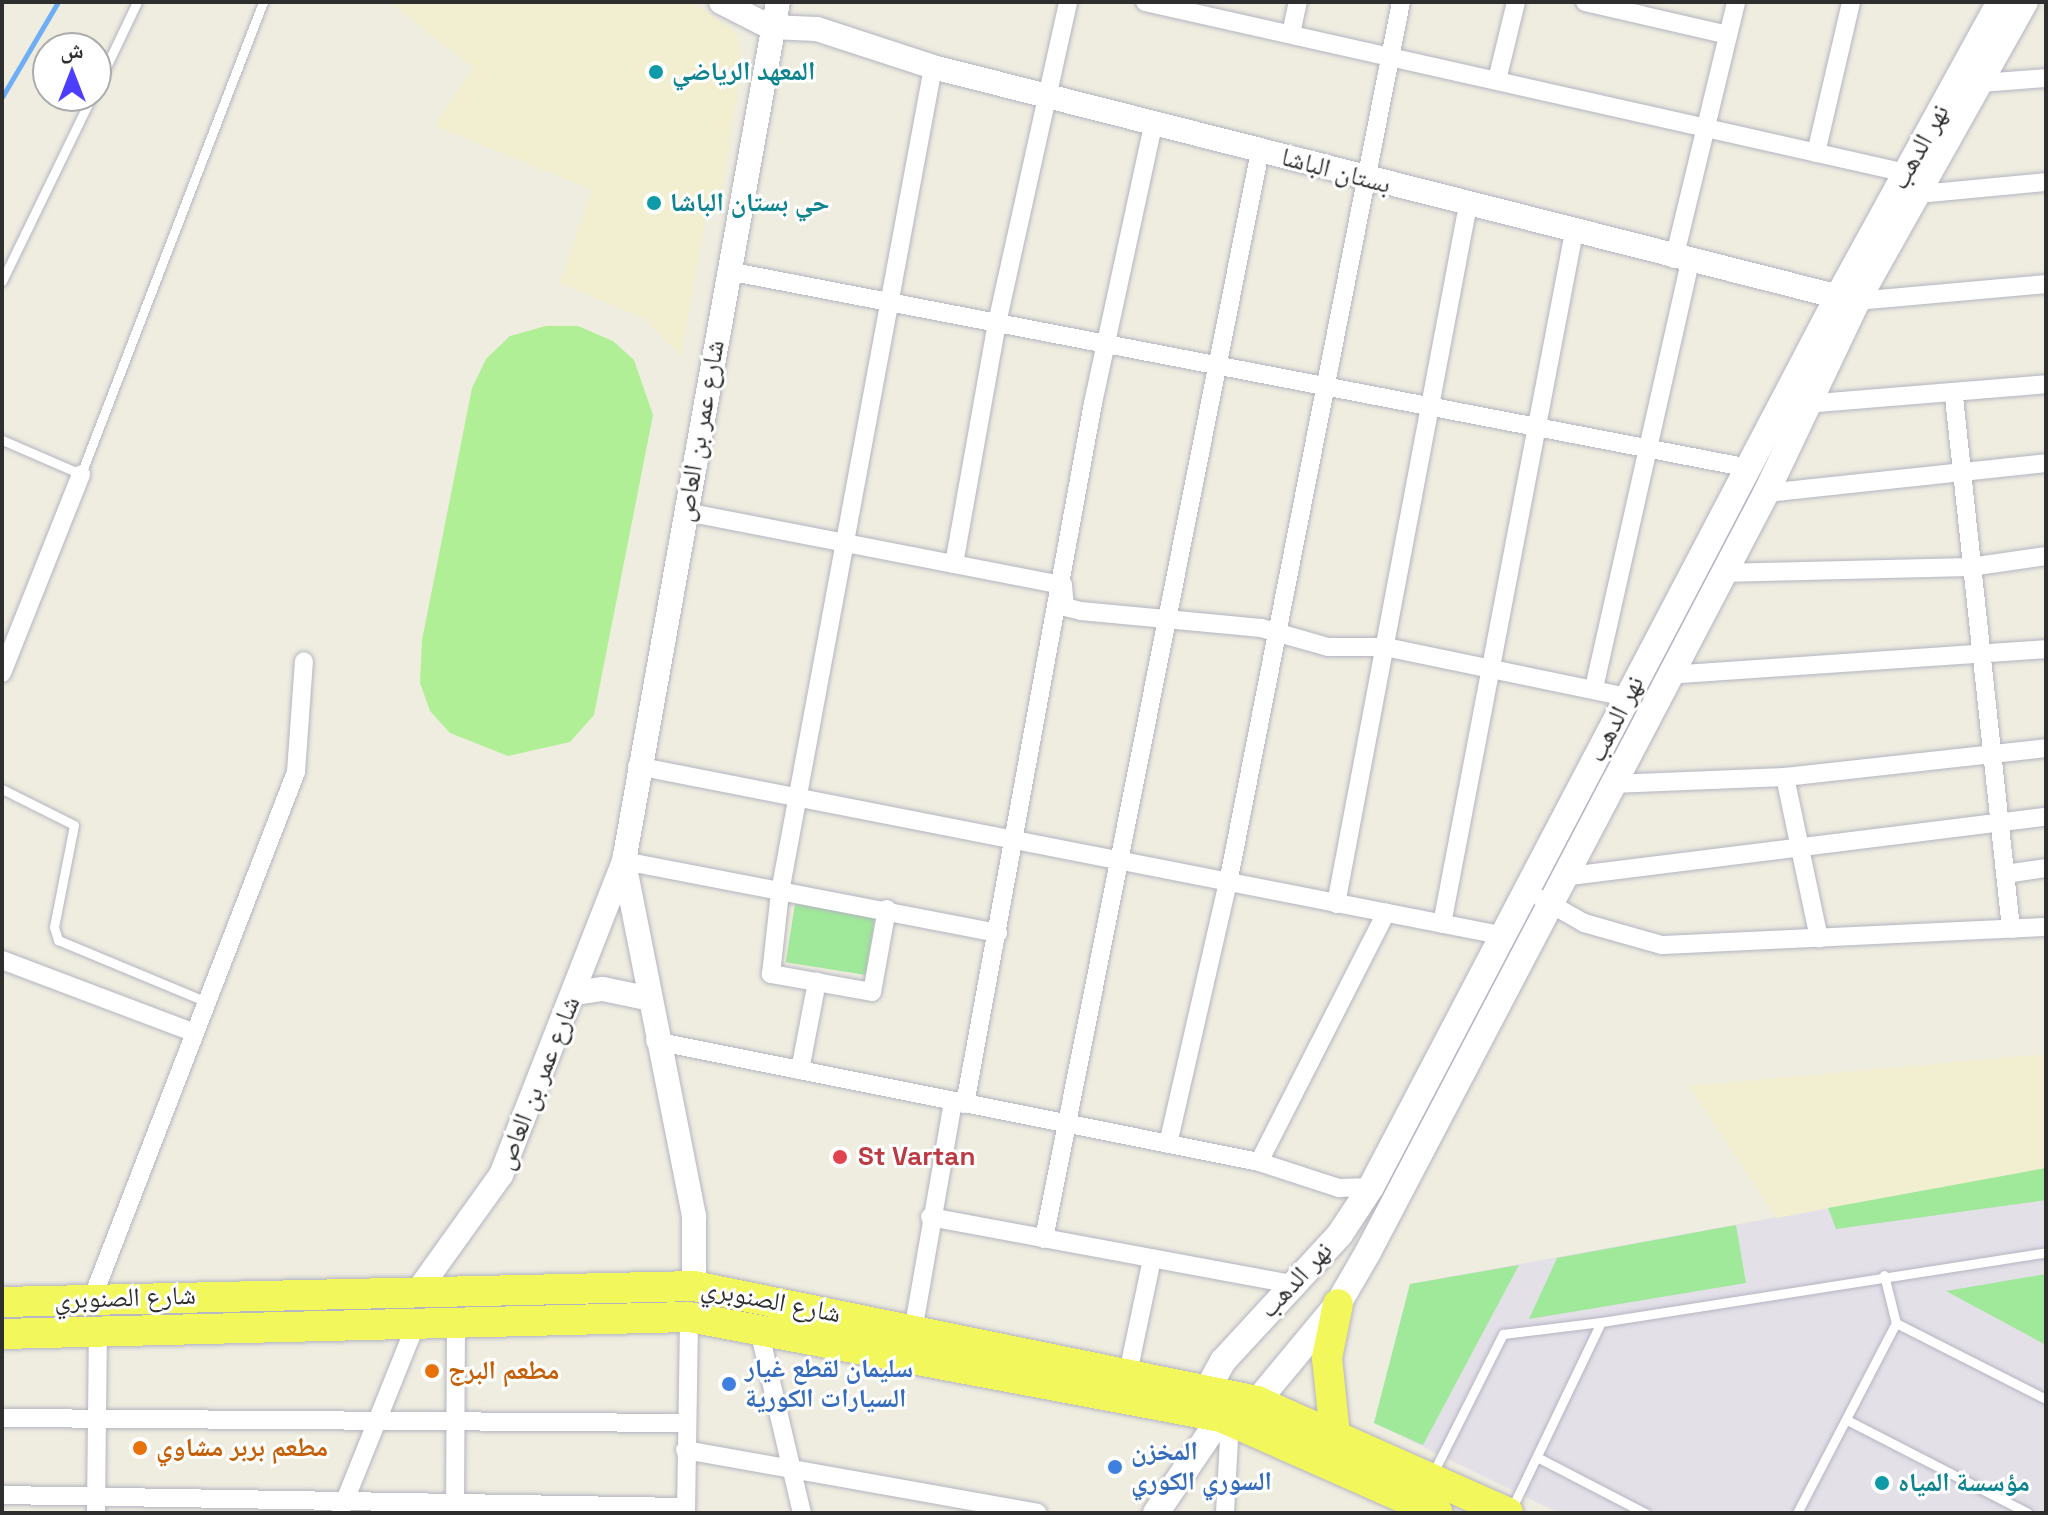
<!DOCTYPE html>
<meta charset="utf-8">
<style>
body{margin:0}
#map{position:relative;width:2048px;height:1515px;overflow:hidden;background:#efede0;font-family:"Space Grotesk","Noto Naskh Arabic",sans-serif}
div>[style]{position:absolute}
.industrial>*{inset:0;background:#e4e0e8}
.education>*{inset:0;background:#f1efcf}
.green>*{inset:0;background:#a0e89a;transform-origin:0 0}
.pitch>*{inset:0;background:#b1ef96}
.stream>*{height:5px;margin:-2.5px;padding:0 2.5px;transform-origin:2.5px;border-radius:2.5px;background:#6faef5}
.roads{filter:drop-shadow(0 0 2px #b4b4c1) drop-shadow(0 0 2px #b4b4c1)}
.service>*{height:9px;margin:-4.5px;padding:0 4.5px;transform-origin:4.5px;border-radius:4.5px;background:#fff}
.minor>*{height:18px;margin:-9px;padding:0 9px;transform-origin:9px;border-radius:9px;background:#fff}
.tertiary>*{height:24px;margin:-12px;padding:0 12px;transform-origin:12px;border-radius:12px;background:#fff}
.secondary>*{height:26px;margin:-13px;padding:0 13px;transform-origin:13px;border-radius:13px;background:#fff}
.primary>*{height:30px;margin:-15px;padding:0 15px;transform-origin:15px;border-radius:15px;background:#f2f85c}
.dots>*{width:22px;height:22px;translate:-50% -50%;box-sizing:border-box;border:4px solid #fff;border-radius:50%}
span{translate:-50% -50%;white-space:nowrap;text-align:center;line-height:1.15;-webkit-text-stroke:6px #fff;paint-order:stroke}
.culture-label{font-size:26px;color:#0d838f;font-weight:700}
.left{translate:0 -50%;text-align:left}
.street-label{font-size:26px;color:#2e2e2e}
.health-label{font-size:26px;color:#be3a42;font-weight:700}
.shop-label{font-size:26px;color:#366cbe;font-weight:700}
.food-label{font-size:26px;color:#c56008;font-weight:700}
.frame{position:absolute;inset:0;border:4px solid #2e2e2e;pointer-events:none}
.north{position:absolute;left:32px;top:32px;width:80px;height:80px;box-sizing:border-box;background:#fff;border:2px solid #ababab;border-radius:50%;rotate:0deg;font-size:22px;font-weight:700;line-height:32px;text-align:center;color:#2e2e2e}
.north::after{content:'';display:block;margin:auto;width:28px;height:36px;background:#4d3dff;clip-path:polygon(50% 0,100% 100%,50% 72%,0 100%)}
</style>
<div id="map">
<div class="industrial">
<div style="clip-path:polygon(2046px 1168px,2046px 1513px,1559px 1513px,1374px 1423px,1410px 1284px)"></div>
</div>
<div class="education">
<div style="clip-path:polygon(389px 2px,692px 2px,737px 33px,742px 60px,722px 191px,711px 189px,681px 356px,645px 319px,559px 283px,592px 190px,434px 126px,473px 68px)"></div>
<div style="clip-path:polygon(2046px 1054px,2046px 1168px,1776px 1218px,1689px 1086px)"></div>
</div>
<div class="green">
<div style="left:795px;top:904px;width:81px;height:59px;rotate:9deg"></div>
<div style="clip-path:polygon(2046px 1168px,2046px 1200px,1836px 1229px,1828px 1208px)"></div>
<div style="clip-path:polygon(1736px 1225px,1746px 1283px,1529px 1319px,1557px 1258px)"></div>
<div style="clip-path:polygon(1519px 1265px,1423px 1445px,1374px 1423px,1410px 1284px)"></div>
<div style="clip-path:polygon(2046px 1274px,2046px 1345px,1946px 1291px)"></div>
</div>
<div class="pitch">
<div style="clip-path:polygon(546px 326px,578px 326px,613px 341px,634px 360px,653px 415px,594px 715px,570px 742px,508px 756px,450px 733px,430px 711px,420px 683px,422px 640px,472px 388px,486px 359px,510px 336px)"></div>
</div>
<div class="stream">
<div style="left:2px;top:97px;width:110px;rotate:-59.5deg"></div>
</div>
<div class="roads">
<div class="service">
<div style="left:96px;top:88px;width:95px;rotate:-64.5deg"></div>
<div style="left:2px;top:281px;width:206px;rotate:-64.1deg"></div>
<div style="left:2px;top:440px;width:86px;rotate:23.3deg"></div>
<div style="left:81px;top:474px;width:506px;rotate:-68.91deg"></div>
<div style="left:2px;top:789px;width:80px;rotate:26.6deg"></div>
<div style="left:74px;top:825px;width:104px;rotate:101.1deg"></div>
<div style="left:54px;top:927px;width:14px;rotate:73deg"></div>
<div style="left:58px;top:940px;width:161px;rotate:22.6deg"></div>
<div style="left:1884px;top:1275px;width:49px;rotate:76deg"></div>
<div style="left:1896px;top:1323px;width:168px;rotate:26.9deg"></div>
<div style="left:1847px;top:1420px;width:203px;rotate:27.2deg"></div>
<div style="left:1537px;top:1457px;width:122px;rotate:27.4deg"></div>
<div style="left:1432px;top:1475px;width:158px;rotate:-63.3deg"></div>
<div style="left:1503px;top:1334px;width:99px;rotate:-7deg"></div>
<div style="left:1511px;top:1510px;width:208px;rotate:-64.4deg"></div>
<div style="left:1601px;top:1322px;width:450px;rotate:-8.9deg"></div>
<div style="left:1797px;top:1513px;width:214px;rotate:-62.5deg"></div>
</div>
<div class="minor">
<div style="left:1145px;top:2px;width:780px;rotate:12.66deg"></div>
<div style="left:1585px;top:2px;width:147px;rotate:13deg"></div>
<div style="left:1291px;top:34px;width:33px;rotate:-78deg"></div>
<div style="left:1497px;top:80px;width:80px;rotate:-76.3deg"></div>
<div style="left:1980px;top:83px;width:66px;rotate:-4.3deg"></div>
<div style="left:1816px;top:153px;width:155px;rotate:-76.9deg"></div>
<div style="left:1919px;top:194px;width:128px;rotate:-5.4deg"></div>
<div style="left:1674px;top:259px;width:264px;rotate:-76.4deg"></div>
<div style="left:728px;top:271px;width:1040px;rotate:10.92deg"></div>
<div style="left:1857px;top:301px;width:190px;rotate:-5.1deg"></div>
<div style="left:1954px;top:397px;width:535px;rotate:83.88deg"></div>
<div style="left:1805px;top:404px;width:242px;rotate:-4.7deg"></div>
<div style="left:1766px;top:493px;width:282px;rotate:-6.1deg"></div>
<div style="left:686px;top:512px;width:384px;rotate:11deg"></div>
<div style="left:1063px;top:585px;width:22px;rotate:85deg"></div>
<div style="left:1065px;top:607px;width:16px;rotate:14deg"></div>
<div style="left:1081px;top:611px;width:181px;rotate:5.4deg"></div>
<div style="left:1261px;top:628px;width:70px;rotate:15.8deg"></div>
<div style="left:1328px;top:647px;width:57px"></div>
<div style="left:1385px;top:647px;width:247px;rotate:11.7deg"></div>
<div style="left:954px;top:564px;width:245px;rotate:-79.9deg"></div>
<div style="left:997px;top:323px;width:329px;rotate:-77.5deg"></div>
<div style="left:1720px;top:573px;width:250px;rotate:-1.4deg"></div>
<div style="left:1970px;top:567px;width:77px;rotate:-8.2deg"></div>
<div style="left:2px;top:673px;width:214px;rotate:-68.3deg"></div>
<div style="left:1667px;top:675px;width:380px;rotate:-3.9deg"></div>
<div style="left:1594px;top:688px;width:434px;rotate:-77.3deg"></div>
<div style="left:637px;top:766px;width:884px;rotate:11.08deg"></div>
<div style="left:1785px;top:777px;width:165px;rotate:78.1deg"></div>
<div style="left:1612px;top:784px;width:173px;rotate:-2.3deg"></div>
<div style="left:1785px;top:777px;width:263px;rotate:-6.3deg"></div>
<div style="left:624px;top:861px;width:381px;rotate:10.9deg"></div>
<div style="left:2005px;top:874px;width:41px;rotate:-8.3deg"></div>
<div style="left:1562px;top:877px;width:488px;rotate:-7.1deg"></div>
<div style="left:1542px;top:899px;width:48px;rotate:29.7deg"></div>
<div style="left:1584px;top:923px;width:81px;rotate:15.8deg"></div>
<div style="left:1662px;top:945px;width:384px;rotate:-2.7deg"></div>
<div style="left:1336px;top:904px;width:711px;rotate:-79.31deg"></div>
<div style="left:887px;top:909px;width:84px;rotate:100.2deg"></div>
<div style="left:872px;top:992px;width:103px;rotate:-169.9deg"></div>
<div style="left:771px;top:974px;width:82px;rotate:-83.7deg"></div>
<div style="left:780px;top:892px;width:839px;rotate:-79.49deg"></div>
<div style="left:1442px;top:924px;width:704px;rotate:-79.2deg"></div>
<div style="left:2px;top:960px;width:206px;rotate:20.7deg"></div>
<div style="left:655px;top:1041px;width:616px;rotate:11.33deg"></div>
<div style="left:1259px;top:1162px;width:84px;rotate:18deg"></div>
<div style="left:1339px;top:1188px;width:32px;rotate:-2deg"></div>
<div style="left:800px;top:1070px;width:90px;rotate:-79.1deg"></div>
<div style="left:965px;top:1104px;width:713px;rotate:-79.65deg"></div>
<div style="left:1093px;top:403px;width:289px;rotate:-77.8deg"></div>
<div style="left:1168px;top:1144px;width:268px;rotate:-77.1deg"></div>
<div style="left:1228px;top:883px;width:898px;rotate:-78.89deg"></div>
<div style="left:1259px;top:1162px;width:280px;rotate:-63deg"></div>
<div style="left:930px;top:1217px;width:366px;rotate:10.5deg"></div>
<div style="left:1044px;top:1239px;width:1109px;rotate:-78.77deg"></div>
<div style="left:92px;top:1299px;width:565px;rotate:-68.84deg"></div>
<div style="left:296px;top:772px;width:111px;rotate:-85.9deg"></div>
<div style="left:759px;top:1330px;width:188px;rotate:76.8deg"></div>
<div style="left:913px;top:1331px;width:233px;rotate:-80.1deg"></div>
<div style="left:1128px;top:1373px;width:116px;rotate:-78.1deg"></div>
<div style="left:2px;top:1418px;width:683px;rotate:0.42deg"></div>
<div style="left:685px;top:1450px;width:358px;rotate:10.1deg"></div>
<div style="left:2px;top:1495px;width:684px;rotate:1.01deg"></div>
<div style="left:455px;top:1512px;width:194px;rotate:-89.7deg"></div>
<div style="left:96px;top:1513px;width:184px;rotate:-89.4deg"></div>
<div style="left:340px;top:1513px;width:209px;rotate:-68.1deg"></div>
<div style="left:686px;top:1513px;width:196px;rotate:-89.1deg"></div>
<div style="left:1225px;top:1513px;width:93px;rotate:-86.9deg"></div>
</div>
<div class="tertiary">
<div style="left:721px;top:2px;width:55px;rotate:27deg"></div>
<div style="left:770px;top:27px;width:47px;rotate:2.4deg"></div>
<div style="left:817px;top:29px;width:122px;rotate:18.1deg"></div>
<div style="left:933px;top:67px;width:951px;rotate:14.24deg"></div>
<div style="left:574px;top:993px;width:29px;rotate:-8deg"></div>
<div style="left:603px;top:989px;width:44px;rotate:11.8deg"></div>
<div style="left:694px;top:1286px;width:70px;rotate:-90deg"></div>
<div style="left:694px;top:1216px;width:362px;rotate:-101.2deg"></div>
<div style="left:624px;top:861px;width:873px;rotate:-79.84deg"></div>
<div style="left:420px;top:1288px;width:139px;rotate:-54.4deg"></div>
<div style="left:501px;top:1175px;width:331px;rotate:-68.6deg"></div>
</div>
<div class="secondary">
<div style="left:1197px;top:1408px;width:54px;rotate:-61deg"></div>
<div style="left:1223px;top:1361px;width:173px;rotate:-47.3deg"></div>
<div style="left:1340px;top:1234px;width:56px;rotate:-56.6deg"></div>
<div style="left:1371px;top:1187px;width:1001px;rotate:-62.33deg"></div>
<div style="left:1836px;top:300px;width:340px;rotate:-61.2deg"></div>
<div style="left:1245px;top:1416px;width:146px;rotate:-50.3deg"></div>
<div style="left:1338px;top:1304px;width:58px;rotate:-59.9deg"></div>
<div style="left:1367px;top:1254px;width:859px;rotate:-62.33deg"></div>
<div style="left:1766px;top:493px;width:212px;rotate:-64.6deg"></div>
<div style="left:1857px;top:301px;width:343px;rotate:-60.7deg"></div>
<div style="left:1156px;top:1513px;width:116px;rotate:-55.9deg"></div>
</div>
<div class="primary">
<div style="left:2px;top:1302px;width:692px;rotate:-1.32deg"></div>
<div style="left:694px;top:1286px;width:575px;rotate:11.54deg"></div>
<div style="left:1257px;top:1401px;width:275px;rotate:24deg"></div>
<div style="left:2px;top:1334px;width:687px;rotate:-1.42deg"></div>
<div style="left:689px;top:1317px;width:541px;rotate:10.65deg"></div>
<div style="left:1221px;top:1417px;width:237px;rotate:23.9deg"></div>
<div style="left:1335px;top:1435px;width:77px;rotate:-95.9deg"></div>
<div style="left:1327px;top:1358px;width:55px;rotate:-78.5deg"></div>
</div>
</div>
<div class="dots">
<div style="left:656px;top:72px;background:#0f9aa8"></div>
<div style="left:654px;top:203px;background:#0f9aa8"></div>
<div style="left:840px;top:1157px;background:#e0444e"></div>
<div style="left:432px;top:1371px;background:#e8710a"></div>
<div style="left:729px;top:1384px;background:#3f7fe0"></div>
<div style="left:140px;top:1448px;background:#e8710a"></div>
<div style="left:1115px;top:1467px;background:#3f7fe0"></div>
<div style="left:1882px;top:1483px;background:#0f9aa8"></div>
</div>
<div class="culture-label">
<span class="left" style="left:672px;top:72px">المعهد الرياضي</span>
<span class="left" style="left:670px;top:203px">حي بستان الباشا</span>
<span class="left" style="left:1898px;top:1483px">مؤسسة المياه</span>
</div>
<div class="street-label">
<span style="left:1920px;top:147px;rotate:-61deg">نهر الدهب</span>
<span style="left:1336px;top:171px;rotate:15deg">بستان الباشا</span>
<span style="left:700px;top:431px;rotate:-80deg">شارع عمر بن العاص</span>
<span style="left:1616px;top:719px;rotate:-63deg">نهر الدهب</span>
<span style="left:538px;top:1083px;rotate:-68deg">شارع عمر بن العاص</span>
<span style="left:1296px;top:1280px;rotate:-47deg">نهر الدهب</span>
<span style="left:125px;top:1298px;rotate:-2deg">شارع الصنوبري</span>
<span style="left:771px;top:1301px;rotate:11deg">شارع الصنوبري</span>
</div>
<div class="health-label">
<span class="left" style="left:858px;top:1157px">St Vartan</span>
</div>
<div class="shop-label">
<span class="left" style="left:745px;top:1384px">سليمان لقطع غيار<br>السيارات الكورية</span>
<span class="left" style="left:1131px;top:1467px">المخزن<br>السوري الكوري</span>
</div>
<div class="food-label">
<span class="left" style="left:448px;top:1371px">مطعم البرج</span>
<span class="left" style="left:156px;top:1448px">مطعم بربر مشاوي</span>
</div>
<div class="frame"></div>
<div class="north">ش</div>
</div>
